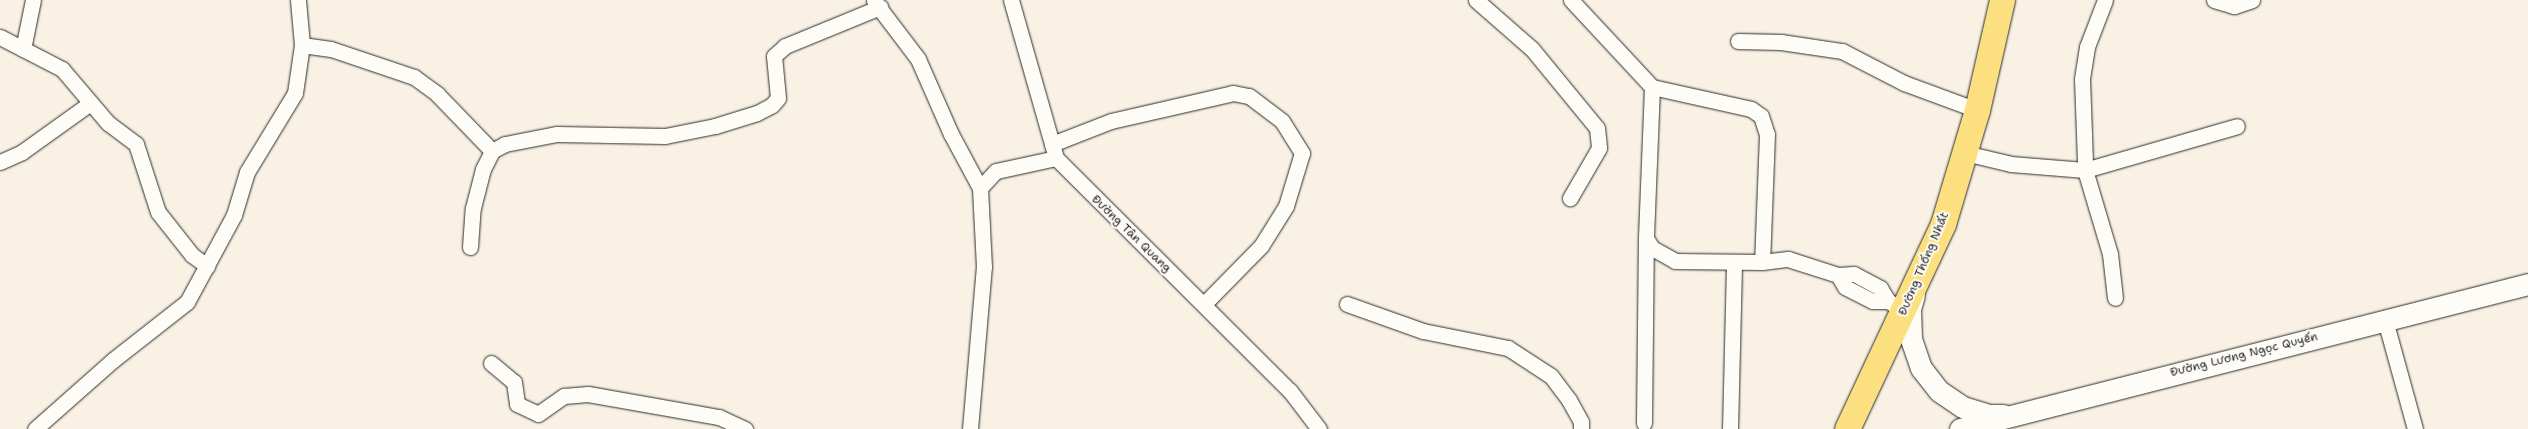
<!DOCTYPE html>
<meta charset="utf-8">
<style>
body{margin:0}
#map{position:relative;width:2528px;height:429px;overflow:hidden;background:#faf1e5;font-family:"Shantell Sans",sans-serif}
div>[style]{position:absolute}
.roads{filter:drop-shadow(0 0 1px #2b2b2b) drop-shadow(0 0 1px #2b2b2b)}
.minor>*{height:15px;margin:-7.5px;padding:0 7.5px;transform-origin:7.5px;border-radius:7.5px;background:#fdfcf7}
.secondary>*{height:21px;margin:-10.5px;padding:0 10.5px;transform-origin:10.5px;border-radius:10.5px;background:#fdfcf7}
.trunk>*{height:25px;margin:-12.5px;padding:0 12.5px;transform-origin:12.5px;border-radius:12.5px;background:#fce080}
span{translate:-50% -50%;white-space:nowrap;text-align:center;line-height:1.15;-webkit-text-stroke:4px #fdfcf7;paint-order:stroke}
.street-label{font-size:12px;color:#2b2b2b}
</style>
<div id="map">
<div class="roads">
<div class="minor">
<div style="left:1011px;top:0;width:164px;rotate:74.1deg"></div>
<div style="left:1056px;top:158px;width:330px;rotate:44.9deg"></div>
<div style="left:1290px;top:391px;width:48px;rotate:52.7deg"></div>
<div style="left:1476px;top:0;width:74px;rotate:41.2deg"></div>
<div style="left:1532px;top:49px;width:102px;rotate:50.6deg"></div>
<div style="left:1597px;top:128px;width:20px;rotate:84deg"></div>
<div style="left:1599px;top:148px;width:58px;rotate:120.1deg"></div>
<div style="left:1571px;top:0;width:119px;rotate:47deg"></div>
<div style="left:1652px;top:87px;width:101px;rotate:12.5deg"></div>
<div style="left:1751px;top:109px;width:12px;rotate:35deg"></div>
<div style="left:1761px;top:116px;width:19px;rotate:72deg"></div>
<div style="left:1767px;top:134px;width:128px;rotate:92.2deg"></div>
<div style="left:2105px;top:0;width:50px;rotate:111deg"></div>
<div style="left:2087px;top:47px;width:32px;rotate:99deg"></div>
<div style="left:2082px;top:79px;width:55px;rotate:87.9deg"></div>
<div style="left:2084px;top:134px;width:36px;rotate:88deg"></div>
<div style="left:2085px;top:170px;width:88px;rotate:73.4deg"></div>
<div style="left:2110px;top:254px;width:44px;rotate:83.5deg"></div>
<div style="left:2214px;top:0;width:21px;rotate:17deg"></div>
<div style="left:2234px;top:6px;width:19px;rotate:-18deg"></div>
<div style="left:874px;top:1px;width:73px;rotate:52.8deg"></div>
<div style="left:918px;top:59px;width:82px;rotate:66.3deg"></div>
<div style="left:951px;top:134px;width:61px;rotate:61.8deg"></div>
<div style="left:0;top:37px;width:70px;rotate:27.3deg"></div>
<div style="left:62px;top:69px;width:71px;rotate:49.6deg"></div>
<div style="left:108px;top:123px;width:35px;rotate:37deg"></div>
<div style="left:136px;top:144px;width:71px;rotate:72.1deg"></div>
<div style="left:158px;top:212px;width:55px;rotate:51.7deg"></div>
<div style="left:192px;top:255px;width:19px;rotate:36deg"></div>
<div style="left:1738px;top:41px;width:43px;rotate:1.3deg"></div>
<div style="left:1781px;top:42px;width:62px;rotate:8.4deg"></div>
<div style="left:1842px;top:51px;width:70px;rotate:27.3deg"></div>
<div style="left:1904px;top:83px;width:78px;rotate:20.3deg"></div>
<div style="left:302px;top:45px;width:29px;rotate:8deg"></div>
<div style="left:331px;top:49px;width:88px;rotate:18.6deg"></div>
<div style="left:414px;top:77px;width:29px;rotate:36deg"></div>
<div style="left:437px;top:94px;width:79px;rotate:46deg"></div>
<div style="left:23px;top:49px;width:50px;rotate:-78.5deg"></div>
<div style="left:1652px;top:87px;width:151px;rotate:92.3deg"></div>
<div style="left:1646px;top:238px;width:12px;rotate:59deg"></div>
<div style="left:1652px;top:248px;width:26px;rotate:29deg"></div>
<div style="left:1675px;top:261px;width:87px;rotate:0.7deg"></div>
<div style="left:1762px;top:262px;width:26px;rotate:-7deg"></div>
<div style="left:1788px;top:259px;width:52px;rotate:17.7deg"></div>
<div style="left:1838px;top:275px;width:16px;rotate:-4deg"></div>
<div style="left:1854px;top:274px;width:30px;rotate:28deg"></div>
<div style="left:1880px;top:288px;width:15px;rotate:58deg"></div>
<div style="left:1888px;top:301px;width:19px;rotate:32deg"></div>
<div style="left:1052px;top:144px;width:63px;rotate:-21.3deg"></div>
<div style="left:1111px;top:121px;width:125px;rotate:-12.9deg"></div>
<div style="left:1233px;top:93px;width:16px;rotate:11deg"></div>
<div style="left:1249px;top:96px;width:41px;rotate:37.1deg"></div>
<div style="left:1282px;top:121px;width:38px;rotate:58deg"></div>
<div style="left:1302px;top:153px;width:55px;rotate:106.8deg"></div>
<div style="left:1286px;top:206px;width:47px;rotate:122deg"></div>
<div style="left:1261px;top:246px;width:81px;rotate:134.5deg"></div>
<div style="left:1965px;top:153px;width:47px;rotate:13.4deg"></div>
<div style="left:2011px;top:164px;width:74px;rotate:4.6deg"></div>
<div style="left:2085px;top:170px;width:158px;rotate:-16.1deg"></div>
<div style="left:0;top:162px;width:24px;rotate:-24deg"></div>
<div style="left:22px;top:152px;width:82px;rotate:-35.6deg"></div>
<div style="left:470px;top:247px;width:39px;rotate:-86deg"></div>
<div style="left:473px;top:208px;width:40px;rotate:-75.6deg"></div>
<div style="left:483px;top:169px;width:20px;rotate:-63deg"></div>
<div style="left:492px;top:151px;width:15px;rotate:-28deg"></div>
<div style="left:505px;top:144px;width:53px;rotate:-10.9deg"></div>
<div style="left:557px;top:134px;width:108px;rotate:1.1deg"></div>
<div style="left:665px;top:136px;width:51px;rotate:-11.3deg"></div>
<div style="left:715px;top:126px;width:44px;rotate:-17.2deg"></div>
<div style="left:757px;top:113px;width:17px;rotate:-28deg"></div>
<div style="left:772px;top:105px;width:9px;rotate:-49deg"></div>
<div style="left:778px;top:98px;width:42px;rotate:-95.4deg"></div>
<div style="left:774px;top:56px;width:15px;rotate:-42deg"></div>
<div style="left:785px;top:46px;width:103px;rotate:-22.3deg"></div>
<div style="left:1838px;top:275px;width:14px;rotate:60deg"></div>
<div style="left:1845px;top:287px;width:31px;rotate:27deg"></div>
<div style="left:1873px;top:301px;width:15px"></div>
<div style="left:1347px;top:304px;width:81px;rotate:19.6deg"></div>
<div style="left:1423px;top:331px;width:87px;rotate:11.3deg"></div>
<div style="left:1508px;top:348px;width:51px;rotate:33.1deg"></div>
<div style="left:1551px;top:376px;width:30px;rotate:53deg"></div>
<div style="left:1569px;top:400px;width:25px;rotate:61deg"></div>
<div style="left:1581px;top:422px;width:7px;rotate:90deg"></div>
<div style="left:2385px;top:320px;width:113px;rotate:74.6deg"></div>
<div style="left:491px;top:363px;width:30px;rotate:40deg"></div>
<div style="left:514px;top:382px;width:22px;rotate:82deg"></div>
<div style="left:517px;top:404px;width:23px;rotate:25deg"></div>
<div style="left:538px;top:414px;width:32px;rotate:-35deg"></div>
<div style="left:564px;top:396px;width:24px;rotate:-5deg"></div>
<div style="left:588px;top:394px;width:133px;rotate:10deg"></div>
<div style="left:719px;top:417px;width:29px;rotate:25deg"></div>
<div style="left:1644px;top:423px;width:185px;rotate:-89.4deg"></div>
<div style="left:35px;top:429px;width:104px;rotate:-41.5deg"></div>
<div style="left:113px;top:360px;width:94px;rotate:-38.1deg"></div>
<div style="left:187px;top:302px;width:99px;rotate:-61.6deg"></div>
<div style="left:234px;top:215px;width:45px;rotate:-73.2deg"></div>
<div style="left:247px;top:172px;width:92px;rotate:-58.7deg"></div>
<div style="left:295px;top:93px;width:49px;rotate:-81.7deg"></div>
<div style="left:302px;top:45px;width:45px;rotate:-95.1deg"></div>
<div style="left:970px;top:429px;width:163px;rotate:-85.1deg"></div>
<div style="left:984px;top:267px;width:79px;rotate:-92.9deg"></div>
<div style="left:980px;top:188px;width:23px;rotate:-47deg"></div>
<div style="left:996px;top:171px;width:61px;rotate:-12.2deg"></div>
<div style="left:1730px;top:429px;width:166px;rotate:-88.6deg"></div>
</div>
<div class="secondary">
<div style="left:1914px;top:295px;width:15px;rotate:106deg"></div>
<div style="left:1910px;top:309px;width:30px;rotate:88deg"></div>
<div style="left:1911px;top:339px;width:31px;rotate:71deg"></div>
<div style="left:1921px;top:368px;width:29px;rotate:52deg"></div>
<div style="left:1939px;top:391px;width:29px;rotate:34deg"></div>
<div style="left:1963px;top:407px;width:28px;rotate:17deg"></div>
<div style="left:1990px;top:415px;width:13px"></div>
<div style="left:1960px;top:429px;width:586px;rotate:-14.32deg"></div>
</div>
<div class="trunk">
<div style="left:1847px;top:429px;width:226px;rotate:-64.9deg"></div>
<div style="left:1943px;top:224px;width:119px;rotate:-73.4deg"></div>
<div style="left:1977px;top:110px;width:113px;rotate:-77.2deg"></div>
</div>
</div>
<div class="street-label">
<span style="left:1131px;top:234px;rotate:44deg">Đường Tân Quang</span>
<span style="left:1924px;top:264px;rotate:-67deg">Đường Thống Nhất</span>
<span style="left:2244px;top:355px;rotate:-14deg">Đường Lương Ngọc Quyến</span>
</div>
</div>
